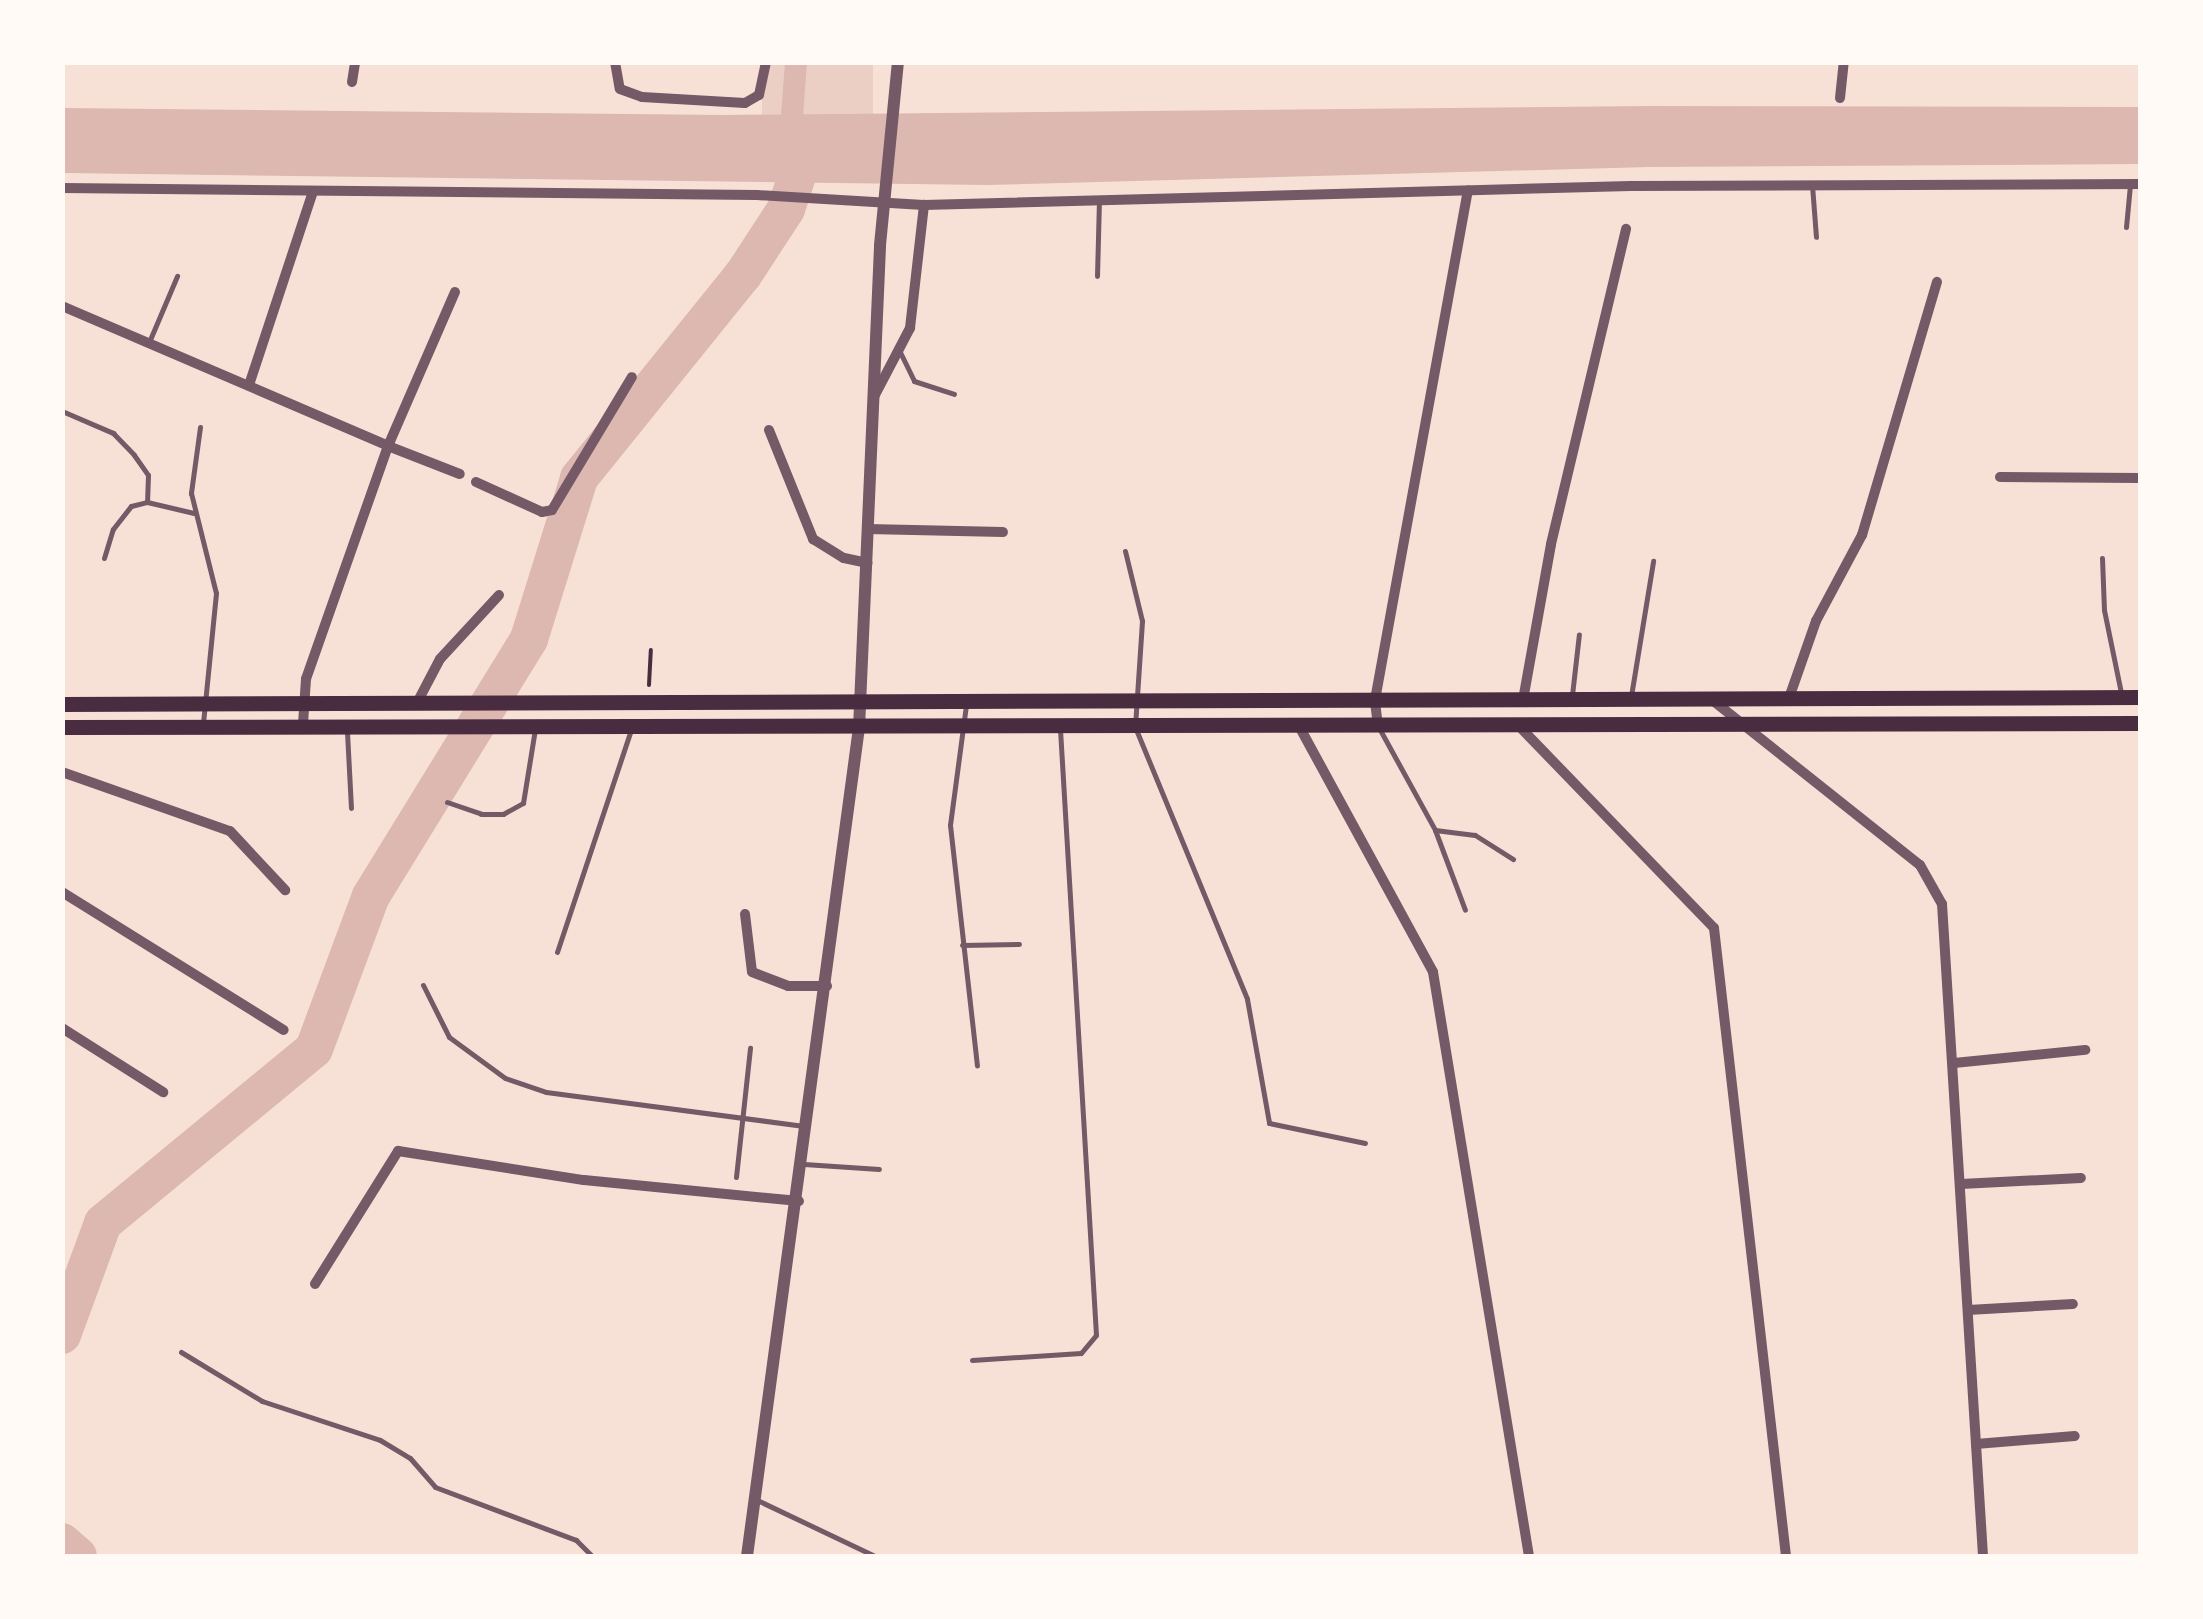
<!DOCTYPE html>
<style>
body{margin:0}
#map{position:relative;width:2203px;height:1619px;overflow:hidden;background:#f7e1d7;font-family:"Noto Sans",sans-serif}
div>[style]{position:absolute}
.green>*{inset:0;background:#ebcfc5;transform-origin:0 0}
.water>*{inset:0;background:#dcb8b0}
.canal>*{height:22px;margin:-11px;padding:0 11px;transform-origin:11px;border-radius:11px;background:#dcb8b0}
.river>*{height:38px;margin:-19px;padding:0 19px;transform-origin:19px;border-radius:19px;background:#dcb8b0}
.path>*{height:4px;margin:-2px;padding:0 2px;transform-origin:2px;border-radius:2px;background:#4a2c40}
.service>*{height:5px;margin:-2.5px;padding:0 2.5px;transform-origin:2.5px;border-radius:2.5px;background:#755966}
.minor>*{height:10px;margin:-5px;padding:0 5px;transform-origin:5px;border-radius:5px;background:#755966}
.tertiary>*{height:12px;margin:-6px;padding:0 6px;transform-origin:6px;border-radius:6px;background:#755966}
.secondary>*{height:15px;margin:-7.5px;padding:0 7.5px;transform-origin:7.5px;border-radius:7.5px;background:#4a2c40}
span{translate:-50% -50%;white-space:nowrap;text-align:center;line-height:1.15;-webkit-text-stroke:9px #fffaf5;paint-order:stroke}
.frame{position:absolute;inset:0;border:65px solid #fffaf5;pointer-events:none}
</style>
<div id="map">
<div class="green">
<div style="left:762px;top:63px;width:111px;height:52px"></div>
</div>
<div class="water">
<div style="clip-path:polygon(1649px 106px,2140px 107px,2140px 164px,1649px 167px,987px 185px,63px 173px,63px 108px,724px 115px)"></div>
</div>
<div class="canal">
<div style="left:790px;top:144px;width:82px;rotate:-85.8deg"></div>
</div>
<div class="river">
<div style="left:62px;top:1335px;width:119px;rotate:-69.9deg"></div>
<div style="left:103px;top:1223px;width:273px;rotate:-39.5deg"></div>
<div style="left:314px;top:1049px;width:163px;rotate:-69.6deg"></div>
<div style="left:371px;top:896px;width:302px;rotate:-58.4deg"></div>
<div style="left:529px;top:639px;width:169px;rotate:-72.7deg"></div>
<div style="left:579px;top:478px;width:261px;rotate:-51.1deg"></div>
<div style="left:743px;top:275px;width:79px;rotate:-56.9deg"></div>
<div style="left:786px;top:209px;width:66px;rotate:-71.6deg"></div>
<div style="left:62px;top:1542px;width:21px;rotate:41deg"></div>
</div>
<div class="path">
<div style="left:649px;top:685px;width:35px;rotate:-87deg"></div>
</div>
<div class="service">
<div style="left:1812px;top:185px;width:52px;rotate:85.6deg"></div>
<div style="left:2126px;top:227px;width:42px;rotate:-84.6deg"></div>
<div style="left:1097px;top:276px;width:76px;rotate:-88.5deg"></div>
<div style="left:149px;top:342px;width:72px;rotate:-67deg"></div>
<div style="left:900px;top:352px;width:32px;rotate:64deg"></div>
<div style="left:914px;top:381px;width:42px;rotate:18deg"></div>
<div style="left:62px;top:411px;width:56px;rotate:23.3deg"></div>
<div style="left:113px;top:433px;width:30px;rotate:46deg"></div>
<div style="left:134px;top:455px;width:24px;rotate:55deg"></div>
<div style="left:148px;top:475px;width:27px;rotate:92deg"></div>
<div style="left:200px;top:427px;width:67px;rotate:97.8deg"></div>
<div style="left:191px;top:493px;width:103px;rotate:76deg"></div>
<div style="left:216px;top:593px;width:132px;rotate:95.7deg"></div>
<div style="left:1125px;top:551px;width:72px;rotate:76.3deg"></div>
<div style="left:1142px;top:621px;width:106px;rotate:93.8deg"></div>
<div style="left:1135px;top:727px;width:294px;rotate:67.6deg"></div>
<div style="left:1247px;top:999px;width:126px;rotate:79.9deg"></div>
<div style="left:1269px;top:1123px;width:98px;rotate:11.8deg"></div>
<div style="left:104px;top:558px;width:30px;rotate:-73deg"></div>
<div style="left:113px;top:529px;width:29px;rotate:-52deg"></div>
<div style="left:131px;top:506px;width:16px;rotate:-14deg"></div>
<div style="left:147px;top:502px;width:48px;rotate:13.2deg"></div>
<div style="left:2102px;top:558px;width:52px;rotate:87.8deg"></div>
<div style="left:2104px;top:610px;width:85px;rotate:78.4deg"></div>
<div style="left:1572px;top:695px;width:61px;rotate:-83.5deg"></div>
<div style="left:1631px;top:696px;width:137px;rotate:-80.7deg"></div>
<div style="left:966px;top:705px;width:121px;rotate:97.6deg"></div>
<div style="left:950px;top:825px;width:242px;rotate:83.6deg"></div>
<div style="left:1379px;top:728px;width:116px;rotate:61.2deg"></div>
<div style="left:1435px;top:830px;width:85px;rotate:69.4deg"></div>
<div style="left:347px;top:732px;width:76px;rotate:87deg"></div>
<div style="left:447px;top:802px;width:36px;rotate:19deg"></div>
<div style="left:481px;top:814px;width:22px"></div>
<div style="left:503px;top:814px;width:23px;rotate:-29deg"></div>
<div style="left:523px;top:803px;width:75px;rotate:-80.8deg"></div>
<div style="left:1435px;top:830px;width:40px;rotate:7.1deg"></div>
<div style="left:1475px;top:835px;width:45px;rotate:32.3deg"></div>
<div style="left:962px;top:945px;width:57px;rotate:-1deg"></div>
<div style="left:557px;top:952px;width:237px;rotate:-71.6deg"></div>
<div style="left:423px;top:985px;width:58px;rotate:63.4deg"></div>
<div style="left:449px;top:1037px;width:69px;rotate:36.2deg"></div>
<div style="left:505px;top:1078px;width:43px;rotate:18.9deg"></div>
<div style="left:546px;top:1092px;width:260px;rotate:7.5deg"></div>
<div style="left:804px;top:1164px;width:75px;rotate:3.8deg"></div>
<div style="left:736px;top:1177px;width:130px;rotate:-83.8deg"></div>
<div style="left:181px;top:1352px;width:95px;rotate:31.2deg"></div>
<div style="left:262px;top:1401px;width:124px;rotate:18.3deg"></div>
<div style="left:380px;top:1440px;width:35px;rotate:31deg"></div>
<div style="left:410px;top:1458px;width:38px;rotate:49deg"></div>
<div style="left:435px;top:1487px;width:151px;rotate:20.6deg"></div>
<div style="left:576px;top:1540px;width:23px;rotate:45deg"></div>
<div style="left:972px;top:1360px;width:109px;rotate:-3.7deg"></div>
<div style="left:1081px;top:1353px;width:23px;rotate:-50deg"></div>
<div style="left:1096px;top:1335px;width:607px;rotate:-93.4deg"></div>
<div style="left:757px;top:1500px;width:131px;rotate:25.4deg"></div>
</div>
<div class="minor">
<div style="left:615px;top:62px;width:27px;rotate:80deg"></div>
<div style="left:620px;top:89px;width:23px;rotate:20deg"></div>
<div style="left:642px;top:97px;width:103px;rotate:3.3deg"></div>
<div style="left:745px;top:103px;width:16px;rotate:-30deg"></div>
<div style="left:759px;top:95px;width:34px;rotate:-78deg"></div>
<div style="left:352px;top:82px;width:20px;rotate:-81deg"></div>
<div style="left:1840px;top:98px;width:36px;rotate:-84deg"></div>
<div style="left:62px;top:188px;width:695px;rotate:0.58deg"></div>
<div style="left:757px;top:195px;width:167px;rotate:3.4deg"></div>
<div style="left:924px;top:205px;width:707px;rotate:-1.54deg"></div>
<div style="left:1631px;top:186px;width:509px;rotate:-0.23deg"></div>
<div style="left:455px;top:292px;width:168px;rotate:113.5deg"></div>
<div style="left:388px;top:446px;width:77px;rotate:21.3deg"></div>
<div style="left:62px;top:306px;width:355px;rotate:23.2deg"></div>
<div style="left:388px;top:446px;width:247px;rotate:109.4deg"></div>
<div style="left:306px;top:679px;width:45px;rotate:93.8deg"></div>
<div style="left:249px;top:385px;width:203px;rotate:-71.7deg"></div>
<div style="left:875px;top:395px;width:76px;rotate:-62.4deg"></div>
<div style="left:910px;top:328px;width:124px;rotate:-83.5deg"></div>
<div style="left:769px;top:430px;width:118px;rotate:68deg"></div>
<div style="left:813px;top:539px;width:36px;rotate:32deg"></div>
<div style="left:844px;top:558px;width:24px;rotate:12deg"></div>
<div style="left:2000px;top:477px;width:140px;rotate:0.4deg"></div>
<div style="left:476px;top:482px;width:72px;rotate:24.4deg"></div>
<div style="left:542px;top:512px;width:10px;rotate:-11deg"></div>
<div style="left:552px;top:510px;width:155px;rotate:-59deg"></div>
<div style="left:868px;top:529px;width:135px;rotate:1.3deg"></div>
<div style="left:1789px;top:698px;width:82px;rotate:-70.7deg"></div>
<div style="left:1816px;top:621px;width:98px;rotate:-61.9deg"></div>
<div style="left:1862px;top:535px;width:264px;rotate:-73.5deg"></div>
<div style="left:419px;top:699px;width:45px;rotate:-62.3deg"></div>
<div style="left:440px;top:659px;width:87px;rotate:-47.3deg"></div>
<div style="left:1711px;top:699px;width:267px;rotate:38.5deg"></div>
<div style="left:1920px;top:865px;width:45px;rotate:60.6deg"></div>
<div style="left:1942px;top:904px;width:653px;rotate:86.4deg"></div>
<div style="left:1523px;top:700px;width:158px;rotate:-79.8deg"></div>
<div style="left:1551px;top:544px;width:324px;rotate:-76.6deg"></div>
<div style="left:1518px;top:725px;width:282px;rotate:46deg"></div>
<div style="left:1714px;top:928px;width:632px;rotate:83.46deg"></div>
<div style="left:1299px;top:726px;width:280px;rotate:61.4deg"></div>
<div style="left:1433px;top:972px;width:592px;rotate:80.67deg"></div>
<div style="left:1378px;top:726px;width:26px;rotate:-97deg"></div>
<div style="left:1375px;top:700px;width:518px;rotate:-79.67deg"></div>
<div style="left:62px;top:772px;width:178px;rotate:19.4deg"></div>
<div style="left:230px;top:831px;width:81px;rotate:47deg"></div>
<div style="left:62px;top:892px;width:261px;rotate:31.9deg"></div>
<div style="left:745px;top:914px;width:58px;rotate:83.1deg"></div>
<div style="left:752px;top:972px;width:39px;rotate:21deg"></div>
<div style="left:788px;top:986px;width:39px"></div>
<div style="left:62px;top:1028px;width:120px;rotate:32.4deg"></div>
<div style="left:1954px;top:1063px;width:132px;rotate:-5.7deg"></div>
<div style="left:1961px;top:1184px;width:120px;rotate:-2.9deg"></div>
<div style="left:315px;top:1284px;width:157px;rotate:-58deg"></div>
<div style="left:398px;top:1151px;width:188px;rotate:8.9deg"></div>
<div style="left:584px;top:1180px;width:216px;rotate:5.6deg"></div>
<div style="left:1968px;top:1310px;width:105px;rotate:-3.3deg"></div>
<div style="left:1976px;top:1444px;width:99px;rotate:-4.6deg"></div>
</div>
<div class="tertiary">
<div style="left:747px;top:1556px;width:836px;rotate:-82.3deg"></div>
<div style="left:859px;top:728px;width:483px;rotate:-87.5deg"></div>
<div style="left:880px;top:245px;width:184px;rotate:-84.4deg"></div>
</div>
<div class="secondary">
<div style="left:62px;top:704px;width:2078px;rotate:-0.19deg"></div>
<div style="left:62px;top:727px;width:2078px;rotate:-0.11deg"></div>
</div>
<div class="frame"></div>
</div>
